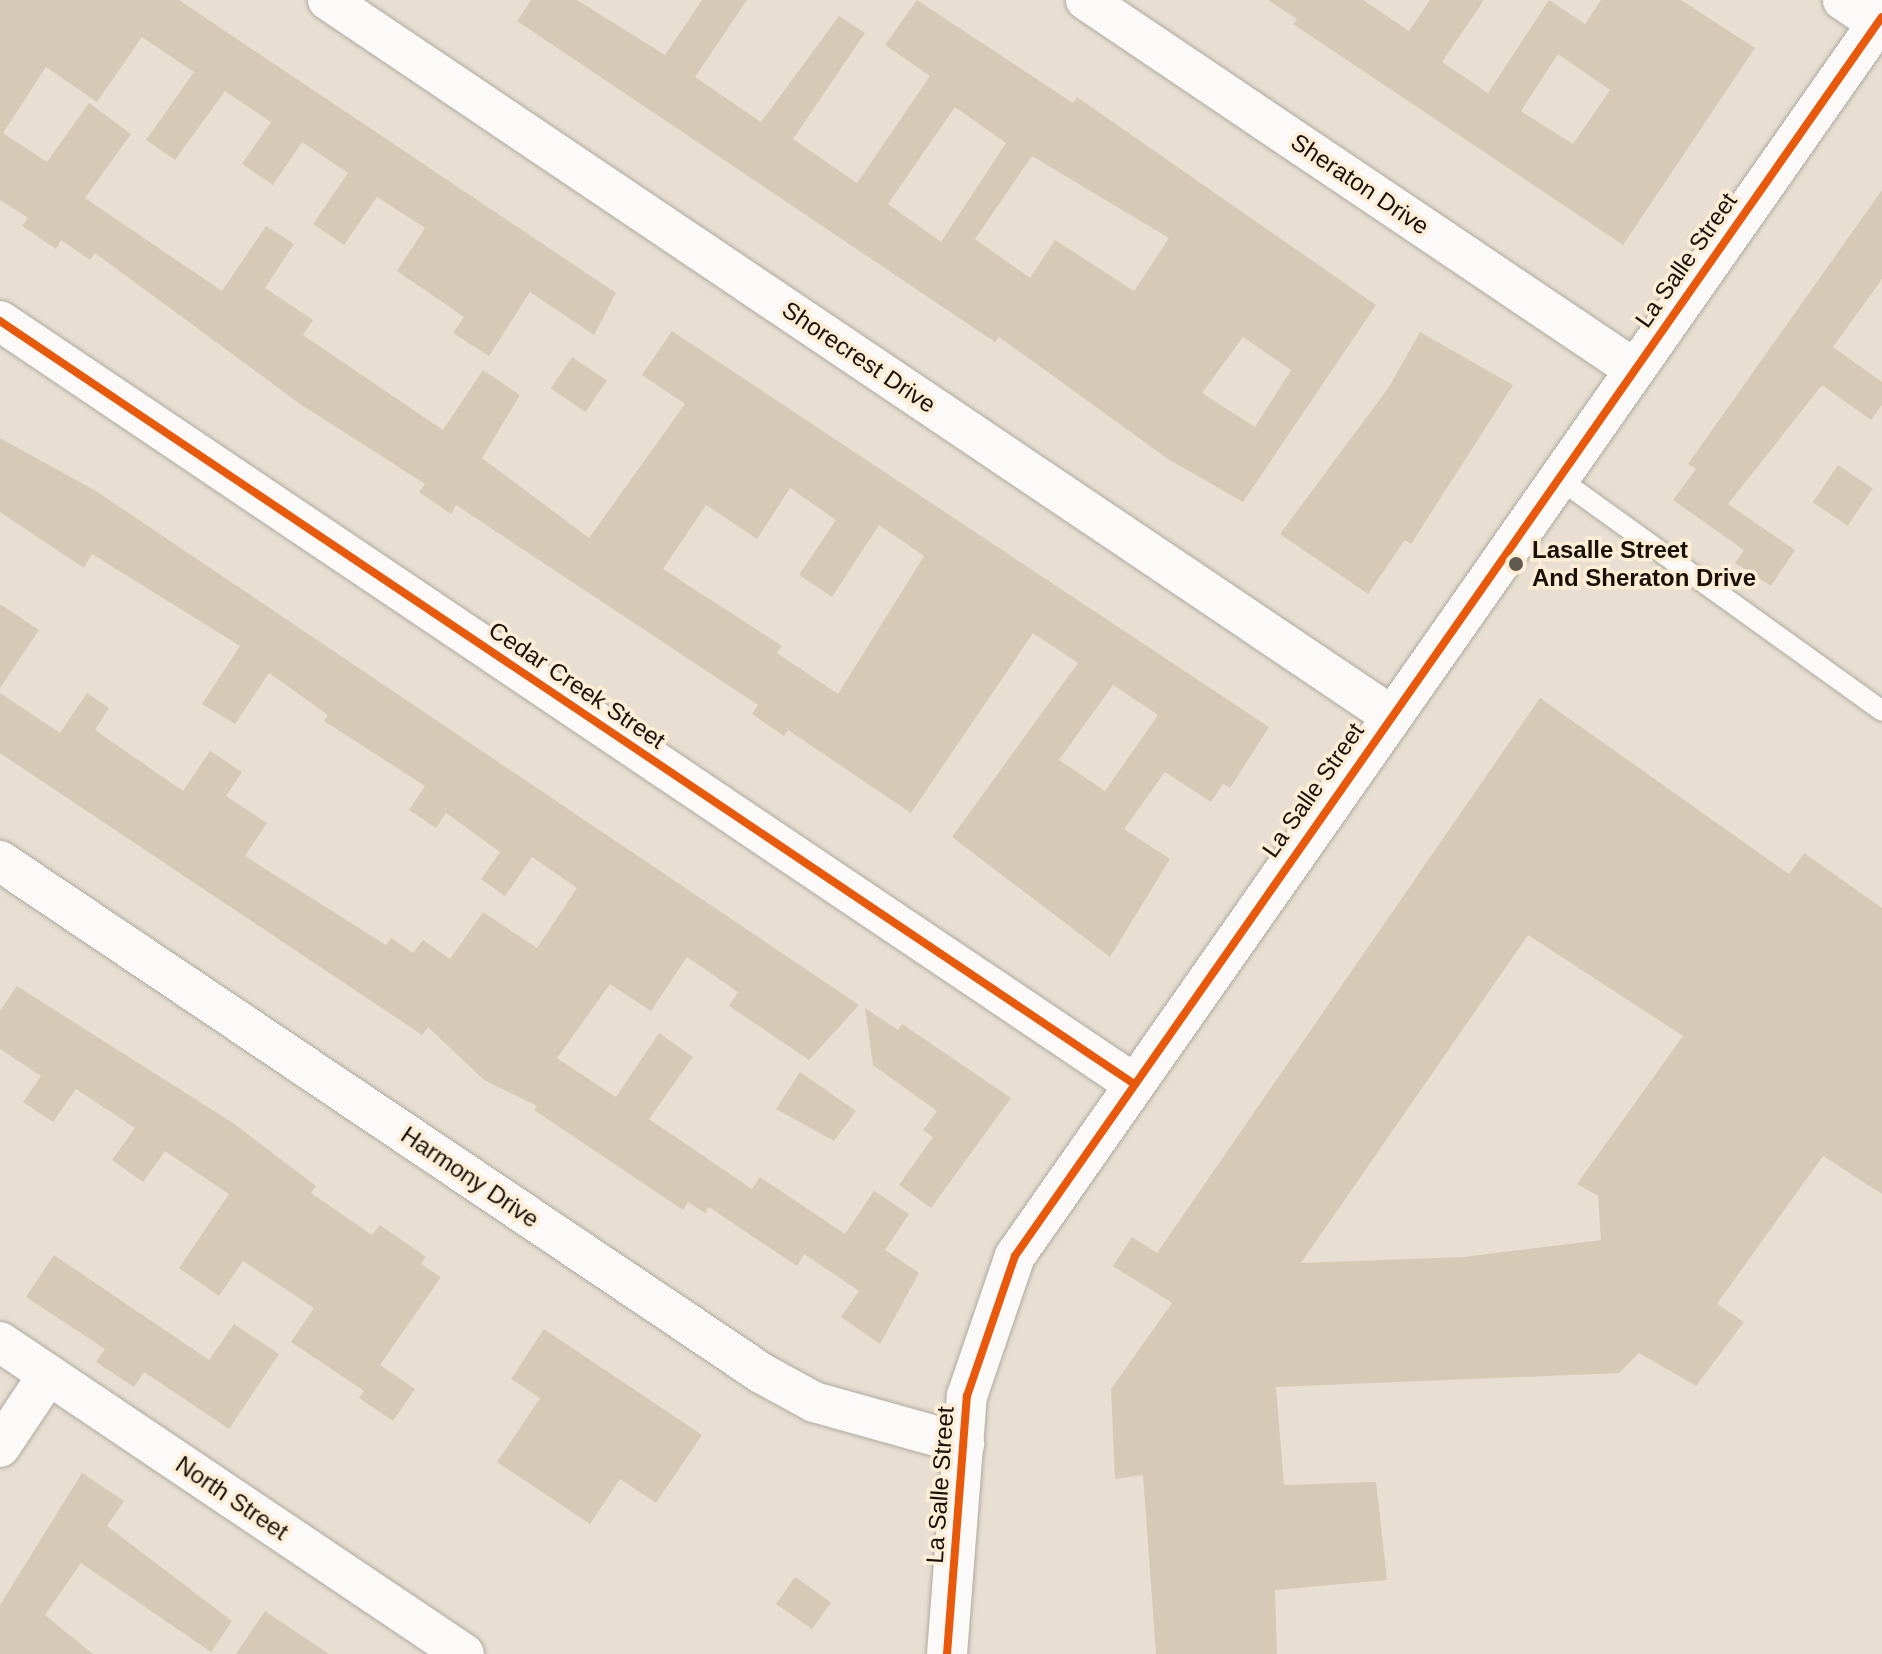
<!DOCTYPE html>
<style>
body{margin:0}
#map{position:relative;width:1882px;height:1654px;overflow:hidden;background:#e8dfd2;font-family:Helvetica,sans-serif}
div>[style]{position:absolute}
.building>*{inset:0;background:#d6cab7;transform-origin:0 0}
.roads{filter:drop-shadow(0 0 2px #b0aa9f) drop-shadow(0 0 2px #b0aa9f)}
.lane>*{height:20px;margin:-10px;padding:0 10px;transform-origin:10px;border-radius:10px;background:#fcfaf8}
.street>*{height:40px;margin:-20px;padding:0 20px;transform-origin:20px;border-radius:20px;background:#fcfaf8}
.cycleway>*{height:8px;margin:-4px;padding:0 4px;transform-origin:4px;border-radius:4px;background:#e8590c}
.dots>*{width:22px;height:22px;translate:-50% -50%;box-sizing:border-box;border:4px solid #feeed6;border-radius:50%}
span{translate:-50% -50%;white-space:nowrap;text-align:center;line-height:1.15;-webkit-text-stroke:7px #feeed6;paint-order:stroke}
.street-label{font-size:24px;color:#18120a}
.poi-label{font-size:24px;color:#18120a;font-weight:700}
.left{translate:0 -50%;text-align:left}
</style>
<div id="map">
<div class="building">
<div style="clip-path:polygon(evenodd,0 0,179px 0,616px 293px,594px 335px,530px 292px,489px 356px,453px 333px,464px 317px,397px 271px,425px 228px,377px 197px,344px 245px,313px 224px,348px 173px,302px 142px,273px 185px,242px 164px,271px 122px,225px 91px,175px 160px,146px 140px,194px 72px,142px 37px,97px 102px,46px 67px,3px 133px,47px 162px,89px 103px,131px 134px,85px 198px,222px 291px,266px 226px,294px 244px,265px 288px,313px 320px,303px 335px,443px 430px,483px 370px,520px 395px,482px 458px,589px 538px,685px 404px,642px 375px,672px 331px,1269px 727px,1230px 788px,1223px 784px,1211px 802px,1165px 772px,1124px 829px,1170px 859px,1110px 957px,952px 837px,1078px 663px,1033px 633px,911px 813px,788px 730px,784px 736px,752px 714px,758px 705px,456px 505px,451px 514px,419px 492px,425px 484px,300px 404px,95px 253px,90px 260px,61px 240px,56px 249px,22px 226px,28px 218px,0 200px,0 0,790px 488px,836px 520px,799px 575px,832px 597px,879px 525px,924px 556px,838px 694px,777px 653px,782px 646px,663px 569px,706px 505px,757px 539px,790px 488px,0 0,1113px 685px,1158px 715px,1105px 791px,1059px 760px,1113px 685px)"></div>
<div style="clip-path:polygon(evenodd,531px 0,577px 0,665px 55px,702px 0,747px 0,695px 77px,761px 122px,839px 16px,865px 33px,793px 139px,857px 183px,930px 76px,885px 45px,917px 0,1073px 103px,1077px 97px,1376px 305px,1243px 502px,1168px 459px,999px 337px,995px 342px,517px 21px,531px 0,955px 107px,1006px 143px,941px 242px,888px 204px,955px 107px,531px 0,1032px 156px,1169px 238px,1134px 291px,1055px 240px,1030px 278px,975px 239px,1032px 156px,531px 0,1243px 337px,1291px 370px,1255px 427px,1202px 393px,1243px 337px)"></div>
<div style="clip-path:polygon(evenodd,1268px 0,1363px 0,1409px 31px,1430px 0,1484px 0,1442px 62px,1488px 93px,1549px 0,1585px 24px,1601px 0,1681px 0,1755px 48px,1623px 245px,1293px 24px,1297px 19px,1268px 0,1558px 54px,1610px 90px,1573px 144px,1521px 111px,1558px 54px)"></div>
<div style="clip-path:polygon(1882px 190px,1882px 279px,1833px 347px,1882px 382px,1882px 405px,1871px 420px,1822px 385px,1728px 504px,1795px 550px,1771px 586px,1735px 563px,1744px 550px,1673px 500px,1696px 469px,1688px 464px)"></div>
<div style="clip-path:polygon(1420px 332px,1513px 385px,1411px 544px,1405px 540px,1368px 594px,1280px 534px,1389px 387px)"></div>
<div style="left:572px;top:357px;width:42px;height:38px;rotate:34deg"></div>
<div style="clip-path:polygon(0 438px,96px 491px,859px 1005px,809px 1060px,729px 1006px,738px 992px,687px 957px,651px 1011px,610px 984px,557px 1058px,616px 1097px,659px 1033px,693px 1057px,649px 1119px,752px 1189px,760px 1177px,845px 1234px,874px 1191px,909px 1214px,885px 1250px,919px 1273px,880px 1344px,841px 1317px,859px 1291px,804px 1254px,797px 1266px,709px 1207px,705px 1213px,688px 1202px,683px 1210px,534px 1110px,537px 1106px,484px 1080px,428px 1027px,422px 1035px,0 753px,0 693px,60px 733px,87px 693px,109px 708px,95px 730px,183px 791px,210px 751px,242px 772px,226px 796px,267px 823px,245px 856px,386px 945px,391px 938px,413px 953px,423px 940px,450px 959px,483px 912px,537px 948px,577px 888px,532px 857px,505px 896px,481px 879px,500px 852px,446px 813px,436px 828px,409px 810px,425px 786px,324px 721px,328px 715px,269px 673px,235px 724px,202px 704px,240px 646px,92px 554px,84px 568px,0 512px)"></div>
<div style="left:1838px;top:465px;width:42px;height:45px;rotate:34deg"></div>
<div style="clip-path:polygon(0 604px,39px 630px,0 688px)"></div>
<div style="clip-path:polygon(evenodd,1540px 698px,1789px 874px,1804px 853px,1882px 908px,1882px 1194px,1823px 1156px,1717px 1304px,1744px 1322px,1696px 1386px,1639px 1353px,1619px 1373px,1276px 1387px,1284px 1485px,1376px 1482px,1387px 1580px,1275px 1590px,1277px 1654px,1156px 1654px,1143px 1475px,1115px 1479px,1111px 1389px,1172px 1303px,1113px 1266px,1132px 1237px,1157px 1253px,1540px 698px,1528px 935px,1683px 1036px,1577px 1184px,1598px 1196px,1601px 1240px,1463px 1257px,1301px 1263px,1528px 935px)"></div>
<div style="clip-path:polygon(17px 986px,233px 1123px,316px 1186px,311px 1193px,372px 1235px,380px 1225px,426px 1257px,421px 1264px,441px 1277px,380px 1365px,415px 1389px,393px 1421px,359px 1398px,364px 1391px,291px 1342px,314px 1308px,243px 1261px,219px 1296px,179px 1268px,229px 1194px,165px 1151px,143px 1182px,112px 1160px,135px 1128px,76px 1089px,53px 1122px,23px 1102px,41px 1076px,0 1049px,0 1011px)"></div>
<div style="clip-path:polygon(865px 1008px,898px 1030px,902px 1024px,1011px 1098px,931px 1208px,899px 1185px,933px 1137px,923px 1130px,937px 1111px,873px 1065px)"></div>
<div style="clip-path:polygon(800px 1072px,856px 1111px,834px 1141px,776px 1109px)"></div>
<div style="clip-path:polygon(54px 1255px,209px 1360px,234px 1324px,279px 1354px,229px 1429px,144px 1372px,134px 1387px,96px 1362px,105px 1349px,26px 1297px)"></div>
<div style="clip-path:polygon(544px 1329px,702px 1435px,656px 1503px,620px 1479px,590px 1524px,497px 1462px,540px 1398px,511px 1379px)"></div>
<div style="clip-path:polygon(82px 1473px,124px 1501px,107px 1526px,232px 1621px,211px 1652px,81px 1563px,45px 1615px,93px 1654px,0 1654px,0 1605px)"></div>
<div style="left:795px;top:1577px;width:44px;height:33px;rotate:35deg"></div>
<div style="clip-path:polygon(265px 1611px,329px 1654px,236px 1654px)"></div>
</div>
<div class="roads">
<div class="lane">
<div style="left:1558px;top:478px;width:399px;rotate:35.7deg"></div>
</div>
<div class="street">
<div style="left:328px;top:0;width:1280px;rotate:33.95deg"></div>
<div style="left:1086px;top:0;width:661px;rotate:33.95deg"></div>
<div style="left:1843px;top:0;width:47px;rotate:33.7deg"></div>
<div style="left:0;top:321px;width:1363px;rotate:33.93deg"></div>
<div style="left:0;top:861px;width:917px;rotate:33.93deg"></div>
<div style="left:761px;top:1373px;width:60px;rotate:28.7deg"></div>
<div style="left:814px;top:1402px;width:156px;rotate:15.6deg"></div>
<div style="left:0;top:1342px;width:559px;rotate:33.92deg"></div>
<div style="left:0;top:1447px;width:87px;rotate:-56.3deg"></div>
<div style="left:947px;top:1654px;width:259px;rotate:-85.6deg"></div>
<div style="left:967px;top:1396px;width:148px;rotate:-71.1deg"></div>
<div style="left:1015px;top:1256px;width:1512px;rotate:-55.02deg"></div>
</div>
</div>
<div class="cycleway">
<div style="left:0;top:321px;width:1363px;rotate:33.93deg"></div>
<div style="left:947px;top:1654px;width:259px;rotate:-85.6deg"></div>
<div style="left:967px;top:1396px;width:148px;rotate:-71.1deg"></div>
<div style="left:1015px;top:1256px;width:1512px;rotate:-55.02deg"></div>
</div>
<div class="dots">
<div style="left:1516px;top:564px;background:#615a50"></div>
</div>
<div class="street-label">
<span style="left:1360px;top:184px;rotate:34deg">Sheraton Drive</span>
<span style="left:1686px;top:260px;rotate:-55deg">La Salle Street</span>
<span style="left:859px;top:357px;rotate:34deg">Shorecrest Drive</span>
<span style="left:577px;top:685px;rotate:34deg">Cedar Creek Street</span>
<span style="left:1313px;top:790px;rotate:-55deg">La Salle Street</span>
<span style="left:470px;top:1177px;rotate:34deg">Harmony Drive</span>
<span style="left:940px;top:1485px;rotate:-86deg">La Salle Street</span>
<span style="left:232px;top:1498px;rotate:34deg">North Street</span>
</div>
<div class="poi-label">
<span class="left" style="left:1532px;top:564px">Lasalle Street<br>And Sheraton Drive</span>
</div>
</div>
